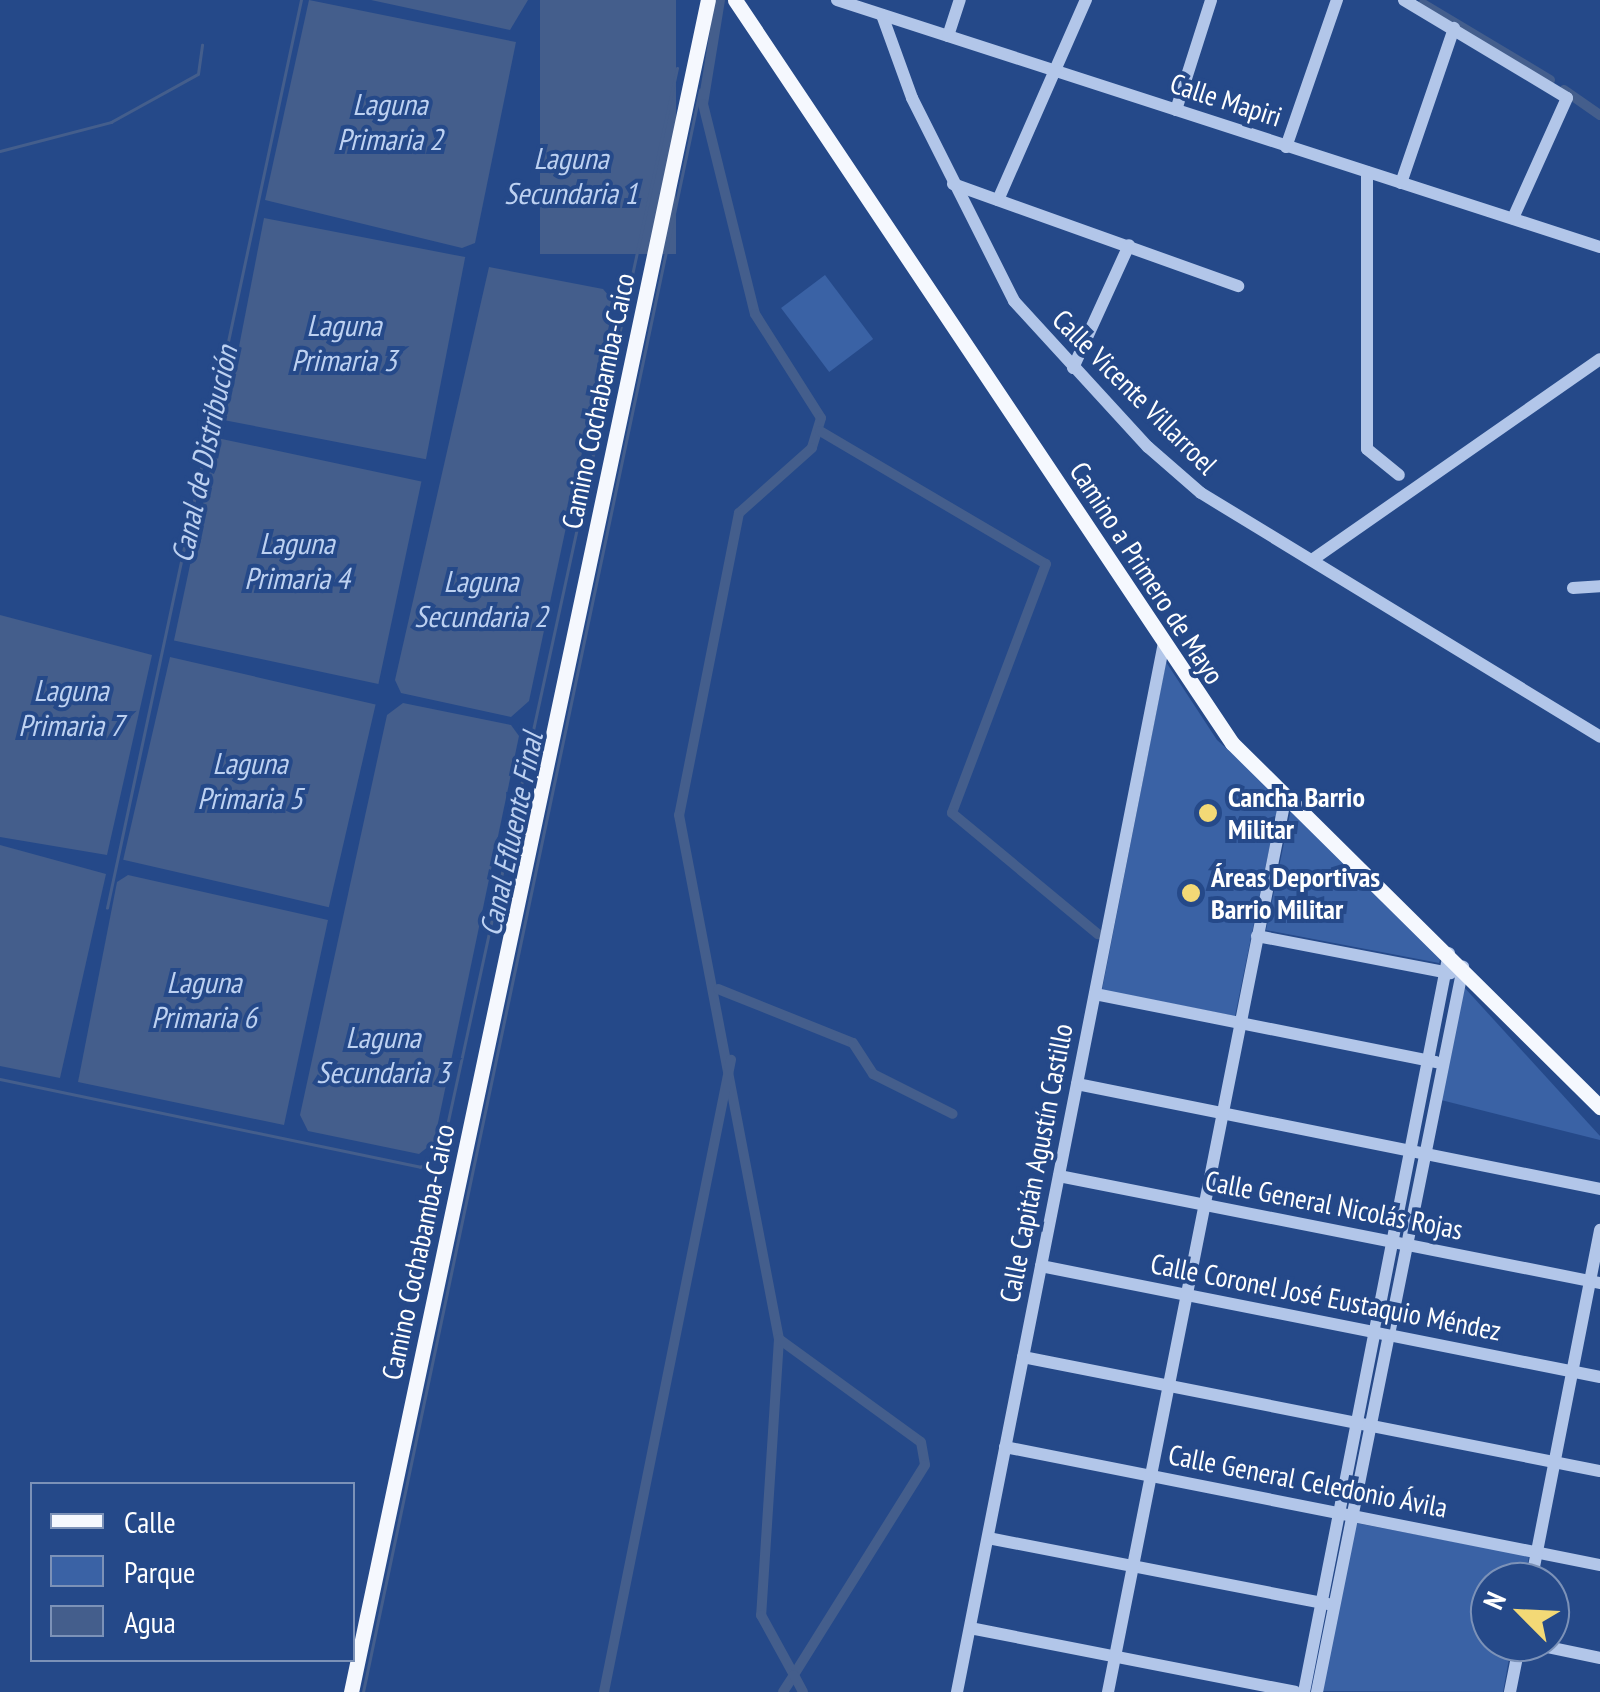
<!DOCTYPE html>
<meta charset="utf-8">
<style>
body{margin:0}
#map{position:relative;width:1600px;height:1692px;overflow:hidden;background:#254989;font-family:"PT Sans Narrow",sans-serif}
div>[style]{position:absolute}
.green>*{inset:0;background:#3a62a5;transform-origin:0 0}
.water>*{inset:0;background:#445e8c;transform-origin:0 0}
.stream>*{height:2.5px;margin:-1.25px;padding:0 1.25px;transform-origin:1.25px;border-radius:1.25px;background:#445e8c}
.canal>*{height:10px;margin:-5px;padding:0 5px;transform-origin:5px;border-radius:5px;background:#445e8c}
.minor>*{height:12px;margin:-6px;padding:0 6px;transform-origin:6px;border-radius:6px;background:#b2c6e9}
.major>*{height:15px;margin:-7.5px;padding:0 7.5px;transform-origin:7.5px;border-radius:7.5px;background:#f5f8fe}
.dots>*{width:28px;height:28px;translate:-50% -50%;box-sizing:border-box;border:5px solid #254989;border-radius:50%}
span{translate:-50% -50%;white-space:nowrap;text-align:center;line-height:1.15;-webkit-text-stroke:8px #254989;paint-order:stroke}
.street-label{font-size:28px;color:#fff}
.poi-label{font-size:28px;color:#fff;font-weight:700}
.left{translate:0 -50%;text-align:left}
.water-label{font-size:30px;color:#bdd1f1;font-style:italic}
.legend{position:absolute;left:30px;top:1482px;width:325px;height:180px;box-sizing:border-box;background:#254989;border:2px solid #7c92b8;margin:0;padding:12px 18px;list-style:none;font-size:30px;color:#fff}
.legend li{display:flex;align-items:center;gap:20px;height:50px}
.legend b{width:50px;border:2px solid #7c92b8}
.north{position:absolute;left:1470px;top:1562px;width:100px;height:100px;box-sizing:border-box;background:#254989;border:2px solid #7c92b8;border-radius:50%;rotate:294deg;font-size:28px;font-weight:700;line-height:40px;text-align:center;color:#fff}
.north::after{content:'';display:block;margin:auto;width:35px;height:45px;background:#f3d976;clip-path:polygon(50% 0,100% 100%,50% 72%,0 100%)}
</style>
<div id="map">
<div class="green">
<div style="left:825px;top:275px;width:80px;height:55px;rotate:53deg"></div>
<div style="clip-path:polygon(1166px 662px,1217px 740px,1280px 796px,1235px 1016px,1102px 990px)"></div>
<div style="clip-path:polygon(1291px 809px,1441px 956px,1439px 963px,1266px 930px)"></div>
<div style="clip-path:polygon(1463px 986px,1600px 1136px,1600px 1140px,1441px 1100px)"></div>
<div style="clip-path:polygon(1356px 1523px,1529px 1556px,1524px 1582px,1490px 1582px,1490px 1642px,1512px 1642px,1503px 1692px,1322px 1691px)"></div>
</div>
<div class="water">
<div style="clip-path:polygon(309px 0,516px 42px,475px 243px,462px 248px,265px 200px)"></div>
<div style="clip-path:polygon(371px 0,528px 0,510px 30px)"></div>
<div style="left:540px;top:0;width:136px;height:254px"></div>
<div style="left:264px;top:218px;width:205px;height:206px;rotate:11deg"></div>
<div style="clip-path:polygon(489px 267px,603px 289px,614px 302px,529px 701px,511px 717px,401px 693px,395px 680px)"></div>
<div style="left:217px;top:438px;width:209px;height:207px;rotate:12deg"></div>
<div style="clip-path:polygon(0 615px,152px 655px,107px 855px,0 837px)"></div>
<div style="left:170px;top:657px;width:211px;height:208px;rotate:13deg"></div>
<div style="clip-path:polygon(403px 703px,511px 725px,519px 736px,434px 1142px,419px 1154px,308px 1131px,300px 1115px,387px 715px)"></div>
<div style="clip-path:polygon(0 845px,106px 874px,60px 1078px,0 1066px)"></div>
<div style="clip-path:polygon(128px 875px,328px 920px,284px 1125px,78px 1082px,117px 882px)"></div>
</div>
<div class="stream">
<div style="left:0;top:151px;width:115px;rotate:-14.6deg"></div>
<div style="left:111px;top:122px;width:99px;rotate:-28.9deg"></div>
<div style="left:198px;top:74px;width:29px;rotate:-82deg"></div>
<div style="left:107px;top:908px;width:928px;rotate:-77.94deg"></div>
<div style="left:0;top:1079px;width:429px;rotate:11.8deg"></div>
<div style="left:420px;top:1167px;width:22px;rotate:-24deg"></div>
<div style="left:440px;top:1158px;width:1115px;rotate:-77.73deg"></div>
<div style="left:363px;top:1692px;width:1637px;rotate:-78.12deg"></div>
</div>
<div class="canal">
<div style="left:720px;top:0;width:105px;rotate:99.3deg"></div>
<div style="left:703px;top:104px;width:216px;rotate:76.1deg"></div>
<div style="left:755px;top:314px;width:123px;rotate:57.6deg"></div>
<div style="left:821px;top:418px;width:31px;rotate:107deg"></div>
<div style="left:812px;top:448px;width:98px;rotate:138.3deg"></div>
<div style="left:739px;top:513px;width:308px;rotate:101.2deg"></div>
<div style="left:679px;top:815px;width:533px;rotate:79.2deg"></div>
<div style="left:779px;top:1339px;width:277px;rotate:93.7deg"></div>
<div style="left:761px;top:1615px;width:68px;rotate:61.2deg"></div>
<div style="left:794px;top:1675px;width:20px;rotate:123deg"></div>
<div style="left:1423px;top:4px;width:148px;rotate:30.9deg"></div>
<div style="left:1564px;top:90px;width:44px;rotate:34.8deg"></div>
<div style="left:820px;top:431px;width:262px;rotate:30.5deg"></div>
<div style="left:1046px;top:564px;width:266px;rotate:110.7deg"></div>
<div style="left:952px;top:813px;width:190px;rotate:39.7deg"></div>
<div style="left:718px;top:989px;width:145px;rotate:21.8deg"></div>
<div style="left:853px;top:1043px;width:37px;rotate:57deg"></div>
<div style="left:873px;top:1074px;width:89px;rotate:26.6deg"></div>
<div style="left:779px;top:1339px;width:175px;rotate:36deg"></div>
<div style="left:921px;top:1442px;width:23px;rotate:80deg"></div>
<div style="left:925px;top:1465px;width:248px;rotate:122deg"></div>
<div style="left:794px;top:1675px;width:19px;rotate:62deg"></div>
<div style="left:604px;top:1692px;width:645px;rotate:-78.64deg"></div>
</div>
<div class="minor">
<div style="left:837px;top:0;width:802px;rotate:17.94deg"></div>
<div style="left:1404px;top:0;width:190px;rotate:31deg"></div>
<div style="left:1567px;top:98px;width:132px;rotate:114.2deg"></div>
<div style="left:882px;top:15px;width:88px;rotate:70.1deg"></div>
<div style="left:912px;top:98px;width:227px;rotate:63.3deg"></div>
<div style="left:1014px;top:301px;width:198px;rotate:47.5deg"></div>
<div style="left:1148px;top:447px;width:70px;rotate:41deg"></div>
<div style="left:1201px;top:493px;width:468px;rotate:31.4deg"></div>
<div style="left:948px;top:36px;width:38px;rotate:-72deg"></div>
<div style="left:1176px;top:110px;width:115px;rotate:-72.3deg"></div>
<div style="left:1286px;top:147px;width:156px;rotate:-70.9deg"></div>
<div style="left:1367px;top:172px;width:277px;rotate:90deg"></div>
<div style="left:1367px;top:449px;width:41px;rotate:39.1deg"></div>
<div style="left:1401px;top:183px;width:164px;rotate:-71.1deg"></div>
<div style="left:953px;top:184px;width:303px;rotate:19.7deg"></div>
<div style="left:998px;top:200px;width:219px;rotate:-66.3deg"></div>
<div style="left:1073px;top:368px;width:135px;rotate:-65.5deg"></div>
<div style="left:1312px;top:560px;width:351px;rotate:-34.9deg"></div>
<div style="left:1573px;top:588px;width:27px;rotate:-4deg"></div>
<div style="left:1257px;top:936px;width:197px;rotate:10.9deg"></div>
<div style="left:1095px;top:994px;width:348px;rotate:11.3deg"></div>
<div style="left:1077px;top:1084px;width:533px;rotate:11.35deg"></div>
<div style="left:1059px;top:1176px;width:551px;rotate:11.19deg"></div>
<div style="left:1041px;top:1266px;width:570px;rotate:11.23deg"></div>
<div style="left:1023px;top:1357px;width:588px;rotate:11.18deg"></div>
<div style="left:1005px;top:1447px;width:607px;rotate:11.22deg"></div>
<div style="left:988px;top:1538px;width:347px;rotate:11deg"></div>
<div style="left:1531px;top:1582px;width:359px;rotate:-78.9deg"></div>
<div style="left:970px;top:1628px;width:331px;rotate:11.1deg"></div>
<div style="left:1523px;top:1642px;width:79px;rotate:11.7deg"></div>
<div style="left:957px;top:1692px;width:1069px;rotate:-78.84deg"></div>
<div style="left:1108px;top:1692px;width:914px;rotate:-78.78deg"></div>
<div style="left:1304px;top:1692px;width:753px;rotate:-78.9deg"></div>
<div style="left:1317px;top:1692px;width:740px;rotate:-78.61deg"></div>
<div style="left:1510px;top:1692px;width:51px;rotate:-78.7deg"></div>
</div>
<div class="major">
<div style="left:735px;top:0;width:894px;rotate:56.22deg"></div>
<div style="left:1232px;top:743px;width:518px;rotate:44.69deg"></div>
<div style="left:351px;top:1692px;width:1729px;rotate:-78.09deg"></div>
</div>
<div class="dots">
<div style="left:1208px;top:813px;background:#f3d976"></div>
<div style="left:1191px;top:893px;background:#f3d976"></div>
</div>
<div class="street-label">
<span style="left:1226px;top:100px;rotate:18deg">Calle Mapiri</span>
<span style="left:1135px;top:392px;rotate:45deg">Calle Vicente Villarroel</span>
<span style="left:598px;top:401px;rotate:-78deg">Camino Cochabamba-Caico</span>
<span style="left:1147px;top:573px;rotate:57deg">Camino a Primero de Mayo</span>
<span style="left:1036px;top:1163px;rotate:-79deg">Calle Capitán Agustín Castillo</span>
<span style="left:1334px;top:1205px;rotate:11deg">Calle General Nicolás Rojas</span>
<span style="left:418px;top:1252px;rotate:-78deg">Camino Cochabamba-Caico</span>
<span style="left:1326px;top:1297px;rotate:11deg">Calle Coronel José Eustaquio Méndez</span>
<span style="left:1308px;top:1481px;rotate:11deg">Calle General Celedonio Ávila</span>
</div>
<div class="poi-label">
<span class="left" style="left:1228px;top:813px">Cancha Barrio<br>Militar</span>
<span class="left" style="left:1211px;top:893px">Áreas Deportivas<br>Barrio Militar</span>
</div>
<div class="water-label">
<span style="left:390px;top:121px">Laguna<br>Primaria 2</span>
<span style="left:571px;top:175px">Laguna<br>Secundaria 1</span>
<span style="left:344px;top:342px">Laguna<br>Primaria 3</span>
<span style="left:204px;top:454px;rotate:-78deg">Canal de Distribución</span>
<span style="left:297px;top:560px">Laguna<br>Primaria 4</span>
<span style="left:481px;top:598px">Laguna<br>Secundaria 2</span>
<span style="left:71px;top:707px">Laguna<br>Primaria 7</span>
<span style="left:250px;top:780px">Laguna<br>Primaria 5</span>
<span style="left:511px;top:834px;rotate:-78deg">Canal Efluente Final</span>
<span style="left:204px;top:999px">Laguna<br>Primaria 6</span>
<span style="left:383px;top:1054px">Laguna<br>Secundaria 3</span>
</div>
<ul class="legend">
<li><b style="height:12px;background:#f5f8fe"></b>Calle</li>
<li><b style="height:28px;background:#3a62a5"></b>Parque</li>
<li><b style="height:28px;background:#445e8c"></b>Agua</li>
</ul>
<div class="north">N</div>
</div>
